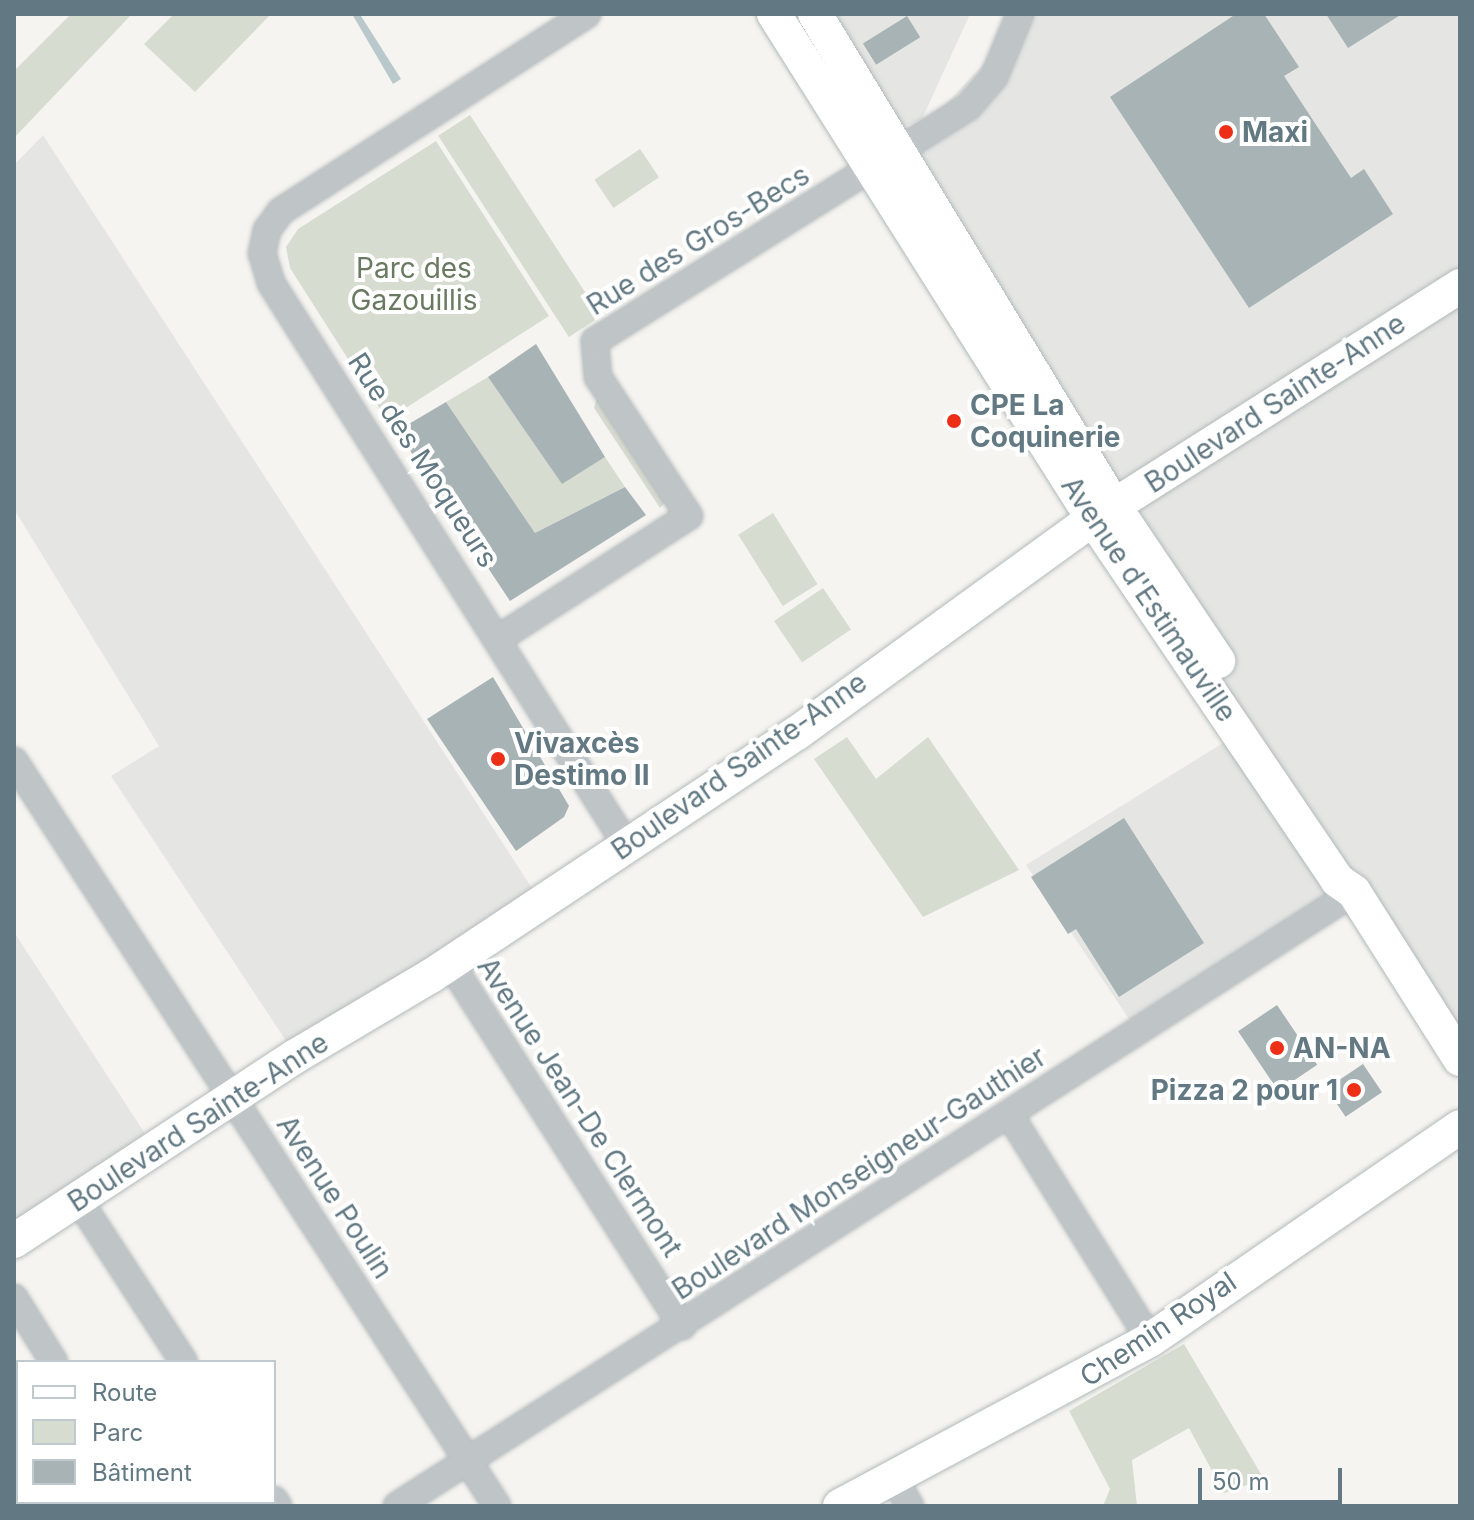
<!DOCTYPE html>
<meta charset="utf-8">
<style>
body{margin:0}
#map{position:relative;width:1474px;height:1520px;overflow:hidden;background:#f5f4f0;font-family:Inter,sans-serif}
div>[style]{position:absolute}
.built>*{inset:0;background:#e5e6e4}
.green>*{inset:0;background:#d7dcd1;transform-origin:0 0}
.water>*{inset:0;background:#b8c8cb}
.building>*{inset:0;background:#a8b3b6;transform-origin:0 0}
.roads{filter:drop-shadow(0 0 2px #b3b9bb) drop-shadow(0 0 2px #b3b9bb)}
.minor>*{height:26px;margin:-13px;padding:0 13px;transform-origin:13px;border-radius:13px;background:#bfc5c7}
.major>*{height:34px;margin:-17px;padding:0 17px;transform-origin:17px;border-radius:17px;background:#fff}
.dots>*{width:22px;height:22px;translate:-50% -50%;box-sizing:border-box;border:4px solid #fff;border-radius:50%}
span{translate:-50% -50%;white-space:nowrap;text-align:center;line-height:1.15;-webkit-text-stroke:8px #fff;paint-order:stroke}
.poi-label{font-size:28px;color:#627983;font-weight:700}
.left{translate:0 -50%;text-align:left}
.right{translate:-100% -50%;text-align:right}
.street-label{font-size:28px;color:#627983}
.park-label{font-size:28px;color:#697a61}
.frame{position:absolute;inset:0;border:16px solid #627983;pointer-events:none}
.legend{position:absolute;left:16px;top:1360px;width:260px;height:144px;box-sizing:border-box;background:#fff;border:2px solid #c0c9cd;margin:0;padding:10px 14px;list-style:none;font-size:24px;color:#627983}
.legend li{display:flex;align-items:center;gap:16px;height:40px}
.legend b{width:40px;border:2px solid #c0c9cd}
.scale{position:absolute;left:1198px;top:1468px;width:144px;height:36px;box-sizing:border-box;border:4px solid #627983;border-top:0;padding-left:10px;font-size:24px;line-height:28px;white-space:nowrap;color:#627983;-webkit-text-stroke:6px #fff;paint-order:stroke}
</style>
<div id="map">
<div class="built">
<div style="clip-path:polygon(826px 14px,970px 14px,922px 119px,898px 129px)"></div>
<div style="clip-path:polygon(1020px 14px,1460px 14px,1460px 1059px,1354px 892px,1137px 1031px,1026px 865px,1239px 733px,900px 154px,1012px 33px)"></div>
<div style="clip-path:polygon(43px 135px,541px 902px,296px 1056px,111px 776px,159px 746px,14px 509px,14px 165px)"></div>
<div style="clip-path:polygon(14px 932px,155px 1149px,14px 1241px)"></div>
</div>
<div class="green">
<div style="clip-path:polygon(71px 14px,132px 14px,14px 138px,14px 71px)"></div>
<div style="clip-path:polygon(174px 14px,271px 14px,195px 92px,144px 44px)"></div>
<div style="left:470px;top:115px;width:240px;height:38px;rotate:57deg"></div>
<div style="clip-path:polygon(436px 141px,549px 316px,387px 420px,290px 268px,286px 247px,298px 229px)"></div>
<div style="left:640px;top:149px;width:34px;height:55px;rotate:56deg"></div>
<div style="clip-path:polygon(488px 377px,562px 483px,605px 457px,625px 487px,535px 533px,446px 402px)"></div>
<div style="clip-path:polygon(597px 397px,667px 500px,660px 508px,594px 408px)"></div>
<div style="left:773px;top:513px;width:84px;height:41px;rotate:58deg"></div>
<div style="left:823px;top:588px;width:50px;height:59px;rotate:56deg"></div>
<div style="clip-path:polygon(847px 737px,876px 779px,928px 737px,1019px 870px,923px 917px,814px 759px)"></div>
<div style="clip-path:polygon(1184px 1344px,1264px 1479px,1224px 1493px,1189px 1428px,1132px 1460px,1137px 1506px,1103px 1506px,1110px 1489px,1069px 1411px)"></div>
</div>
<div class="water">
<div style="clip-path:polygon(352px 14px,361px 16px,401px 79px,393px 84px)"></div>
</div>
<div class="building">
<div style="clip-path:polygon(1236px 14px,1264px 14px,1299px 67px,1284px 76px,1351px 178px,1364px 169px,1393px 214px,1249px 308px,1110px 97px)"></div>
<div style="clip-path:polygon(1326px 14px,1402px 14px,1348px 48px)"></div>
<div style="left:907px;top:16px;width:25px;height:52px;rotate:58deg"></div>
<div style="clip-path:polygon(536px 344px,605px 457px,562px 484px,488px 377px)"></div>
<div style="clip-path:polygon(446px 402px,535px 533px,625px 487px,646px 515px,510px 601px,397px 431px)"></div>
<div style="clip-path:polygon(493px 677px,569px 806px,564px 817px,516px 851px,427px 719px)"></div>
<div style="clip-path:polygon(1124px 818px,1204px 943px,1119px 997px,1076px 929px,1068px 934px,1031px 877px)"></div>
<div style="left:1277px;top:1005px;width:72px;height:47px;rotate:56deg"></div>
<div style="left:1363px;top:1064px;width:34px;height:44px;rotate:56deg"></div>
</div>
<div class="roads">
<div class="minor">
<div style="left:587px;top:14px;width:364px;rotate:147.2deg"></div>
<div style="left:281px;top:211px;width:24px;rotate:126deg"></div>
<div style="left:267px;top:230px;width:24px;rotate:102deg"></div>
<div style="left:262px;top:253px;width:31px;rotate:73deg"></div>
<div style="left:271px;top:283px;width:666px;rotate:57.69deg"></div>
<div style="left:498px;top:639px;width:227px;rotate:-32.8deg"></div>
<div style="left:689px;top:516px;width:166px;rotate:-123.2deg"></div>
<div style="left:598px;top:377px;width:36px;rotate:-95deg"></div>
<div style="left:595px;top:341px;width:440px;rotate:-32.1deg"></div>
<div style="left:968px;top:107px;width:40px;rotate:-49deg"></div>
<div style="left:994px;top:77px;width:68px;rotate:-67.6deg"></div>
<div style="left:14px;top:761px;width:888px;rotate:57.04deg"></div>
<div style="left:450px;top:963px;width:431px;rotate:57.4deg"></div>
<div style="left:1009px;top:1114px;width:266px;rotate:58deg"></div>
<div style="left:78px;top:1199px;width:194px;rotate:57deg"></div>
<div style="left:14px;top:1298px;width:75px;rotate:58deg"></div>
<div style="left:892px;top:1475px;width:36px;rotate:60deg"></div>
<div style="left:274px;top:1500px;width:7px;rotate:56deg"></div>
<div style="left:143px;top:1502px;width:5px;rotate:53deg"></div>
<div style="left:397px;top:1506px;width:1137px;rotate:-32.68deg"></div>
</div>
<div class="major">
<div style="left:774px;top:14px;width:597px;rotate:57.72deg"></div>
<div style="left:1093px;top:519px;width:436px;rotate:55.9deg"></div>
<div style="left:1337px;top:880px;width:21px;rotate:35deg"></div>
<div style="left:1354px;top:892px;width:198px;rotate:57.6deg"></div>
<div style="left:815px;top:14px;width:576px;rotate:58.71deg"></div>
<div style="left:1114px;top:506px;width:187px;rotate:56.1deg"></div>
<div style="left:14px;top:1241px;width:337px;rotate:-33.3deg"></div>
<div style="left:296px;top:1056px;width:157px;rotate:-30.7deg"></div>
<div style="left:431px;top:976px;width:439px;rotate:-33.6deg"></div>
<div style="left:797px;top:733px;width:365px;rotate:-35.9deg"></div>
<div style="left:1093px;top:519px;width:435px;rotate:-32.4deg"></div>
<div style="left:840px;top:1506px;width:352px;rotate:-28.2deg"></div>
<div style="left:1150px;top:1340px;width:376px;rotate:-34.5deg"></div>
</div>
</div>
<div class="dots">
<div style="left:1226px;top:132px;background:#ed2f18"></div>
<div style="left:954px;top:421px;background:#ed2f18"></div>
<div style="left:498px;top:759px;background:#ed2f18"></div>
<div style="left:1277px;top:1048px;background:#ed2f18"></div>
<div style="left:1354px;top:1090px;background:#ed2f18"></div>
</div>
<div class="poi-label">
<span class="left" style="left:1242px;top:132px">Maxi</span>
<span class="left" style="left:970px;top:421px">CPE La<br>Coquinerie</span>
<span class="left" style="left:514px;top:759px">Vivaxcès<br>Destimo II</span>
<span class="left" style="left:1293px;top:1048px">AN-NA</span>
<span class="right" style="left:1338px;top:1090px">Pizza 2 pour 1</span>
</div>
<div class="street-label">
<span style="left:698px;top:240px;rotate:-32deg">Rue des Gros-Becs</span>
<span style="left:1275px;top:403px;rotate:-33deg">Boulevard Sainte-Anne</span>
<span style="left:423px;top:460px;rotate:57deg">Rue des Moqueurs</span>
<span style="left:1149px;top:599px;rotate:56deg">Avenue d'Estimauville</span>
<span style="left:739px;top:766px;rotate:-35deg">Boulevard Sainte-Anne</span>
<span style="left:580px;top:1107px;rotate:57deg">Avenue Jean-De Clermont</span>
<span style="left:198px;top:1122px;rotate:-33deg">Boulevard Sainte-Anne</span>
<span style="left:859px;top:1173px;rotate:-33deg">Boulevard Monseigneur-Gauthier</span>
<span style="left:335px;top:1197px;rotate:57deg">Avenue Poulin</span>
<span style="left:1158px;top:1329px;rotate:-34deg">Chemin Royal</span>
</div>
<div class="park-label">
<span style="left:414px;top:284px">Parc des<br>Gazouillis</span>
</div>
<div class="frame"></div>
<ul class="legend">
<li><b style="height:10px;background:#fff"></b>Route</li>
<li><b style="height:22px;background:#d7dcd1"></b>Parc</li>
<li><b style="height:22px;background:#a8b3b6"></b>Bâtiment</li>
</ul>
<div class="scale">50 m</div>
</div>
